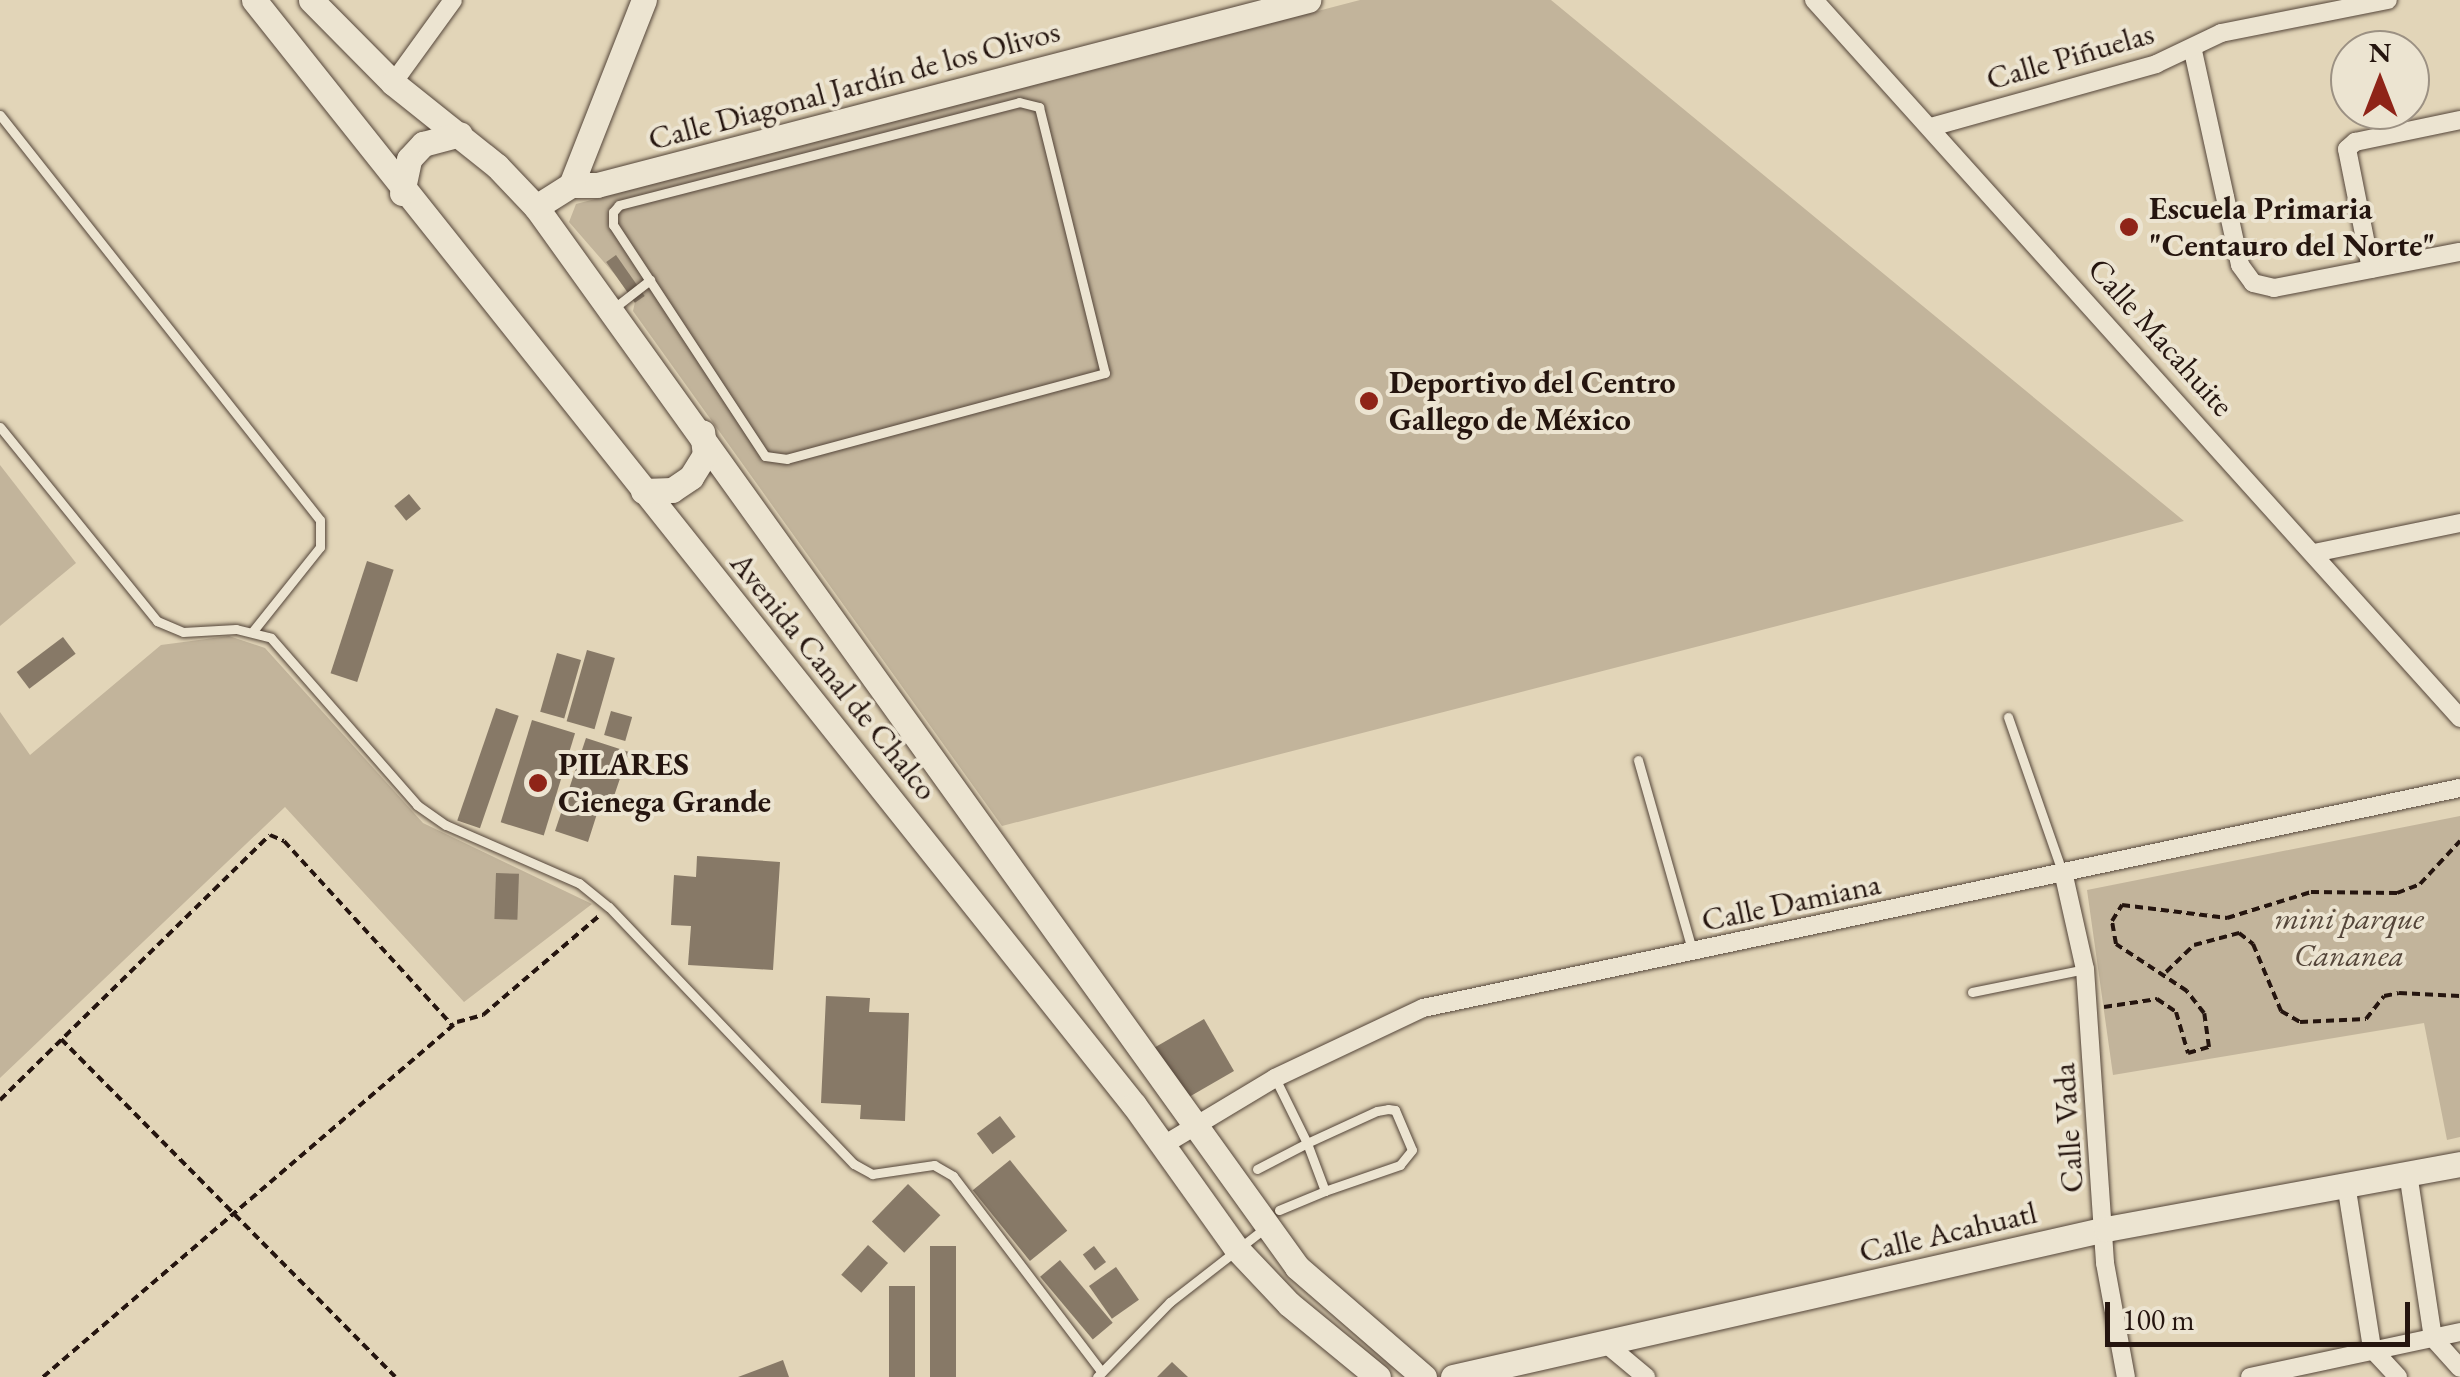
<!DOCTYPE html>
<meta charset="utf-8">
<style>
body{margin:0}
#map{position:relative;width:2460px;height:1377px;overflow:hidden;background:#e2d5b8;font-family:"EB Garamond",serif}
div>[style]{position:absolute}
.green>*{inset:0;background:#c2b49b}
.building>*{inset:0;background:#877967;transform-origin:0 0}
.path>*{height:4px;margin-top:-2px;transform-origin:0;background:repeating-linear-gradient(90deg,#25150f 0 8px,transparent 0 13px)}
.roads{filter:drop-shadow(0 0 2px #544539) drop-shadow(0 0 2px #544539)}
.lane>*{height:9px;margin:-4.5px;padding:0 4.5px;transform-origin:4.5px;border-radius:4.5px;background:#ece4d1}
.street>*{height:18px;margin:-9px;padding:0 9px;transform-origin:9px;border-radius:9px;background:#ece4d1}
.secondary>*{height:25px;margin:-12.5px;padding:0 12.5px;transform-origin:12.5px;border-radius:12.5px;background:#ece4d1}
.dots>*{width:28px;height:28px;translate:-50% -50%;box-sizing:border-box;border:5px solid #ece4d1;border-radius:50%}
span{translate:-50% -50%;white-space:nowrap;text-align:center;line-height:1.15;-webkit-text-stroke:8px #ece4d1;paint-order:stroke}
.street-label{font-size:32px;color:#25150f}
.poi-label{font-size:32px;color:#25150f;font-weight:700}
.left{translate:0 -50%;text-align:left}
.park-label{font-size:32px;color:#544539;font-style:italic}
.north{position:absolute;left:2330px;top:30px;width:100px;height:100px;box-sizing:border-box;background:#ece4d1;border:2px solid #9c9183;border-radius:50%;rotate:0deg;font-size:28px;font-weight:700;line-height:40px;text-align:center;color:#25150f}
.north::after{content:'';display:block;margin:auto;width:35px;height:45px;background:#8f2418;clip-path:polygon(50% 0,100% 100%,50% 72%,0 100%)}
.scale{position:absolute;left:2105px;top:1302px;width:305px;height:45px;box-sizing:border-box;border:5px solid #25150f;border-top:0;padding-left:12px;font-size:30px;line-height:35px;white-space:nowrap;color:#25150f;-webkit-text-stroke:8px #ece4d1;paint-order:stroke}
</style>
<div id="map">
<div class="green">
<div style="clip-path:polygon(1360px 0,1551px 0,2184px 521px,1002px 826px,633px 311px,635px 302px,616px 276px,569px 222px,576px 204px)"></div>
<div style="clip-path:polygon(0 465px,76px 563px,0 626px)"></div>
<div style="clip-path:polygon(229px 636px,265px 648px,423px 823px,592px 904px,464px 1002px,285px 807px,0 1078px,0 712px,30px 755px,161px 645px)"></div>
<div style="clip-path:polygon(2460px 816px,2460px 1137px,2447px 1140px,2424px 1023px,2113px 1075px,2087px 890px)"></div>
</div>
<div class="building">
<div style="left:616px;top:255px;width:50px;height:12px;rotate:55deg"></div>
<div style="left:409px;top:494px;width:19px;height:19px;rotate:51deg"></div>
<div style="left:367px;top:561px;width:28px;height:118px;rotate:18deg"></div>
<div style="left:63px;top:637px;width:21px;height:58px;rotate:53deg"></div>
<div style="left:587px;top:650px;width:29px;height:74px;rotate:16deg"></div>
<div style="left:557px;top:653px;width:25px;height:61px;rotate:16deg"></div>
<div style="left:496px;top:708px;width:24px;height:119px;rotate:19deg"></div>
<div style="left:611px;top:711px;width:22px;height:25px;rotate:16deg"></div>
<div style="left:532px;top:720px;width:45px;height:107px;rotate:17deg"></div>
<div style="clip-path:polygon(586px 738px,629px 752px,612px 802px,602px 798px,588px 842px,555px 831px)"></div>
<div style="clip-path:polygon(697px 856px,780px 862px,773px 970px,688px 965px,691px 926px,671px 925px,674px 875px,696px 877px)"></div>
<div style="left:496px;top:873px;width:23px;height:46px;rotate:2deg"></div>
<div style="clip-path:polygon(826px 996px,870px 998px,869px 1012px,909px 1013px,905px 1121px,860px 1119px,861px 1105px,821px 1103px)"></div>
<div style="left:1204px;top:1019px;width:60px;height:61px;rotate:60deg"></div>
<div style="left:1000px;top:1116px;width:26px;height:29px;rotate:53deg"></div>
<div style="left:1010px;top:1160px;width:91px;height:48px;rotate:51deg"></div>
<div style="left:908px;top:1184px;width:45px;height:52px;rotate:44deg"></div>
<div style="left:868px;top:1245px;width:27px;height:40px;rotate:42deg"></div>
<div style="left:930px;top:1246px;width:26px;height:131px"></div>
<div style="left:1094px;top:1246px;width:20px;height:14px;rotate:53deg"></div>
<div style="left:1060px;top:1260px;width:82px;height:26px;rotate:50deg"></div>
<div style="left:1116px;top:1267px;width:40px;height:33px;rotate:55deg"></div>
<div style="left:889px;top:1286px;width:26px;height:91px"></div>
<div style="clip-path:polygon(783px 1360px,789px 1377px,738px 1377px)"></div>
<div style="clip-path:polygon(1172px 1362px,1188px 1377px,1157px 1377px)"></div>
</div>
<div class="path">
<div style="left:2166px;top:972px;width:39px;rotate:-44deg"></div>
<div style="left:2194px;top:945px;width:47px;rotate:-14.9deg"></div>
<div style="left:2239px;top:933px;width:18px;rotate:38deg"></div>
<div style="left:2253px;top:944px;width:73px;rotate:67.3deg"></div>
<div style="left:2281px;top:1011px;width:22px;rotate:30deg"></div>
<div style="left:2300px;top:1022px;width:66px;rotate:-2.6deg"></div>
<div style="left:2366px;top:1019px;width:29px;rotate:-52deg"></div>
<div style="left:2384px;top:996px;width:15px;rotate:-11deg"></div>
<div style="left:2399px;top:993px;width:61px;rotate:2.8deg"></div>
<div style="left:2104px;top:1007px;width:54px;rotate:-8.6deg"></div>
<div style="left:2157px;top:999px;width:23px;rotate:34deg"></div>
<div style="left:2176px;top:1012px;width:43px;rotate:73.7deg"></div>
<div style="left:2188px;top:1053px;width:22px;rotate:-16deg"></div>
<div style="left:2209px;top:1047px;width:34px;rotate:-98deg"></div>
<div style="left:2204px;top:1013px;width:28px;rotate:-128deg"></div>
<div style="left:2187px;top:991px;width:85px;rotate:-146.5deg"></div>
<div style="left:2116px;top:944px;width:23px;rotate:-100deg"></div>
<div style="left:2112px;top:921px;width:19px;rotate:-58deg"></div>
<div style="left:2122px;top:905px;width:106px;rotate:7.1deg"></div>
<div style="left:2227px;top:918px;width:88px;rotate:-17.2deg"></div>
<div style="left:2311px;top:892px;width:86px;rotate:0.7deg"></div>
<div style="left:2397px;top:893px;width:25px;rotate:-21deg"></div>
<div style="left:2420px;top:884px;width:59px;rotate:-47.1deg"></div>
<div style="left:61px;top:1039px;width:475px;rotate:45.3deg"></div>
<div style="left:0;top:1100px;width:378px;rotate:-44.5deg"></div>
<div style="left:270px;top:835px;width:15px;rotate:23deg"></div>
<div style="left:284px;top:841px;width:251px;rotate:47.6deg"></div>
<div style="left:43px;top:1377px;width:545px;rotate:-40.61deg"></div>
<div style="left:457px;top:1022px;width:27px;rotate:-15deg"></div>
<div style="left:483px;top:1015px;width:153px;rotate:-40.5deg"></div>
</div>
<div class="roads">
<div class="lane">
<div style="left:1019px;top:102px;width:21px;rotate:14deg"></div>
<div style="left:1039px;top:107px;width:274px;rotate:76.1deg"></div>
<div style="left:1105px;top:373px;width:329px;rotate:164.9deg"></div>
<div style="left:787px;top:459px;width:22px;rotate:-172deg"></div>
<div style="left:765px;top:456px;width:277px;rotate:-123.3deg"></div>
<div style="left:613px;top:225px;width:13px;rotate:-90deg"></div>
<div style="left:613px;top:212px;width:9px;rotate:-49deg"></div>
<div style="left:619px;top:205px;width:413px;rotate:-14.4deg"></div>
<div style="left:0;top:115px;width:516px;rotate:51.69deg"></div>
<div style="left:320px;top:520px;width:27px;rotate:90deg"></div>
<div style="left:320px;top:547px;width:107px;rotate:128.6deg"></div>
<div style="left:614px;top:308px;width:46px;rotate:-37.9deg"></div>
<div style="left:0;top:427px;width:250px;rotate:51deg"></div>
<div style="left:157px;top:621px;width:28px;rotate:23deg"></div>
<div style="left:183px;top:632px;width:53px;rotate:-3.2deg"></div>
<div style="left:236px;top:629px;width:36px;rotate:14deg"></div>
<div style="left:271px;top:638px;width:222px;rotate:48.8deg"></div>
<div style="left:417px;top:805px;width:35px;rotate:35deg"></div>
<div style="left:446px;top:825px;width:145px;rotate:23.6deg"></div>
<div style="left:579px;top:883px;width:38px;rotate:39deg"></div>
<div style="left:609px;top:907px;width:355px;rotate:46.4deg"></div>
<div style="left:854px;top:1164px;width:21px;rotate:29deg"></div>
<div style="left:872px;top:1174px;width:63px;rotate:-8.3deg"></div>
<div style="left:934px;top:1165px;width:22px;rotate:30deg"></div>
<div style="left:953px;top:1176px;width:246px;rotate:52.8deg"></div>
<div style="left:2008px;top:717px;width:166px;rotate:70.7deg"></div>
<div style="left:1638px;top:760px;width:198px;rotate:74.1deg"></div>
<div style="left:1972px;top:992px;width:115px;rotate:-11.5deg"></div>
<div style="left:1257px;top:1169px;width:56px;rotate:-27.5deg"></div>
<div style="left:1307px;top:1143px;width:77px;rotate:-24.6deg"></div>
<div style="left:1377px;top:1111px;width:11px;rotate:-10deg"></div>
<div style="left:1388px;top:1109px;width:7px;rotate:8deg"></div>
<div style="left:1395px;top:1110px;width:43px;rotate:67deg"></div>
<div style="left:1412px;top:1150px;width:19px;rotate:129deg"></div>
<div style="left:1400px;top:1165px;width:79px;rotate:160.9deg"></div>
<div style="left:1325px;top:1191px;width:51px;rotate:-110.6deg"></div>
<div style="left:1307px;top:1143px;width:72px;rotate:-116.2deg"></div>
<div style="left:1279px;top:1210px;width:50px;rotate:-22.4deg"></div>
<div style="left:1097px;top:1377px;width:105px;rotate:-45.8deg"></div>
<div style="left:1170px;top:1302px;width:120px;rotate:-37.9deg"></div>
</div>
<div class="street">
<div style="left:1814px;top:0;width:966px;rotate:48.02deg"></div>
<div style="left:2193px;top:51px;width:219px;rotate:77.6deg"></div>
<div style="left:2240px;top:265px;width:22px;rotate:54deg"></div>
<div style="left:2253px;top:283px;width:22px;rotate:13deg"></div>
<div style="left:2274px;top:288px;width:189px;rotate:-11deg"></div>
<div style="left:393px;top:83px;width:102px;rotate:-54.1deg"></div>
<div style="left:1931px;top:127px;width:234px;rotate:-15.6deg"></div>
<div style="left:2156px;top:64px;width:72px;rotate:-25.5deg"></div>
<div style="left:2221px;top:33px;width:170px;rotate:-11.2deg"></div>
<div style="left:2371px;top:269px;width:122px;rotate:-101.3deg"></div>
<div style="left:2347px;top:149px;width:11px;rotate:-41deg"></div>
<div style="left:2355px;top:142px;width:107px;rotate:-11.8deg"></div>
<div style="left:2314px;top:553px;width:149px;rotate:-11.6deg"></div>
<div style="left:2064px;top:876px;width:95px;rotate:77.3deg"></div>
<div style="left:2085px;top:969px;width:295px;rotate:86.1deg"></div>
<div style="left:2105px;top:1263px;width:116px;rotate:79.6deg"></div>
<div style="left:1162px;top:1146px;width:132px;rotate:-31deg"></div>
<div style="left:1275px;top:1078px;width:164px;rotate:-25.3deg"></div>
<div style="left:1423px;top:1008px;width:1060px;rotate:-11.98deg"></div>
<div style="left:2408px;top:1173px;width:167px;rotate:81.4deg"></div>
<div style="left:2433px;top:1338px;width:40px;rotate:48deg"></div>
<div style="left:2346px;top:1184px;width:167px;rotate:81deg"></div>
<div style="left:2372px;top:1349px;width:38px;rotate:47deg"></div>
<div style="left:1604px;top:1342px;width:55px;rotate:39.8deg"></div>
<div style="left:2250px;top:1377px;width:215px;rotate:-12.1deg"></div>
</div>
<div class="secondary">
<div style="left:254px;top:0;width:1413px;rotate:51.47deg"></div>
<div style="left:1134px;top:1105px;width:176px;rotate:54.5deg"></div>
<div style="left:1236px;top:1248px;width:77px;rotate:46.6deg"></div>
<div style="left:1289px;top:1304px;width:115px;rotate:39.4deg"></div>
<div style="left:311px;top:0;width:117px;rotate:45.3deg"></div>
<div style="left:393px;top:83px;width:133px;rotate:38.6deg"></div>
<div style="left:497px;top:166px;width:57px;rotate:46.4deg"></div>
<div style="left:536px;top:207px;width:1305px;rotate:54.32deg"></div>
<div style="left:1297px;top:1267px;width:168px;rotate:40.9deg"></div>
<div style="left:571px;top:185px;width:199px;rotate:-68.5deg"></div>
<div style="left:402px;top:193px;width:35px;rotate:-78deg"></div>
<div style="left:409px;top:159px;width:21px;rotate:-47deg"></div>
<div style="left:423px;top:144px;width:38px;rotate:-15deg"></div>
<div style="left:536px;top:207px;width:41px;rotate:-32.2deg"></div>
<div style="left:571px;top:185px;width:26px"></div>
<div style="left:597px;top:185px;width:735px;rotate:-14.58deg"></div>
<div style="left:643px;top:491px;width:29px;rotate:-2deg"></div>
<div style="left:672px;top:490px;width:23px;rotate:-34deg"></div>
<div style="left:691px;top:477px;width:26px;rotate:-58deg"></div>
<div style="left:705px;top:455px;width:23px;rotate:-97deg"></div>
<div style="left:1453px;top:1377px;width:670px;rotate:-12.77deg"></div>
<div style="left:2106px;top:1229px;width:360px;rotate:-10.4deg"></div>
</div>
</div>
<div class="dots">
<div style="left:2129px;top:227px;background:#8f2418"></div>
<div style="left:1369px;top:401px;background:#8f2418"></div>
<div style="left:538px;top:783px;background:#8f2418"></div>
</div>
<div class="street-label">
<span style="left:2070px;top:56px;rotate:-16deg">Calle Piñuelas</span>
<span style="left:854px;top:85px;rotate:-15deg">Calle Diagonal Jardín de los Olivos</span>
<span style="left:2161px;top:337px;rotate:48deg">Calle Macahuite</span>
<span style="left:834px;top:676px;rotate:51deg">Avenida Canal de Chalco</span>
<span style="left:1791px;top:902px;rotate:-12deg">Calle Damiana</span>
<span style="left:2068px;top:1128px;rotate:-94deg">Calle Vada</span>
<span style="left:1948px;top:1232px;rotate:-13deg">Calle Acahuatl</span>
</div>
<div class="poi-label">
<span class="left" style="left:2149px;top:227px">Escuela Primaria<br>"Centauro del Norte"</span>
<span class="left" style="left:1389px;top:401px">Deportivo del Centro<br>Gallego de México</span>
<span class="left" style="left:558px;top:783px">PILARES<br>Cienega Grande</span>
</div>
<div class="park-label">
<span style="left:2349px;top:937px">mini parque<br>Cananea</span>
</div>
<div class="north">N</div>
<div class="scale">100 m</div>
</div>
